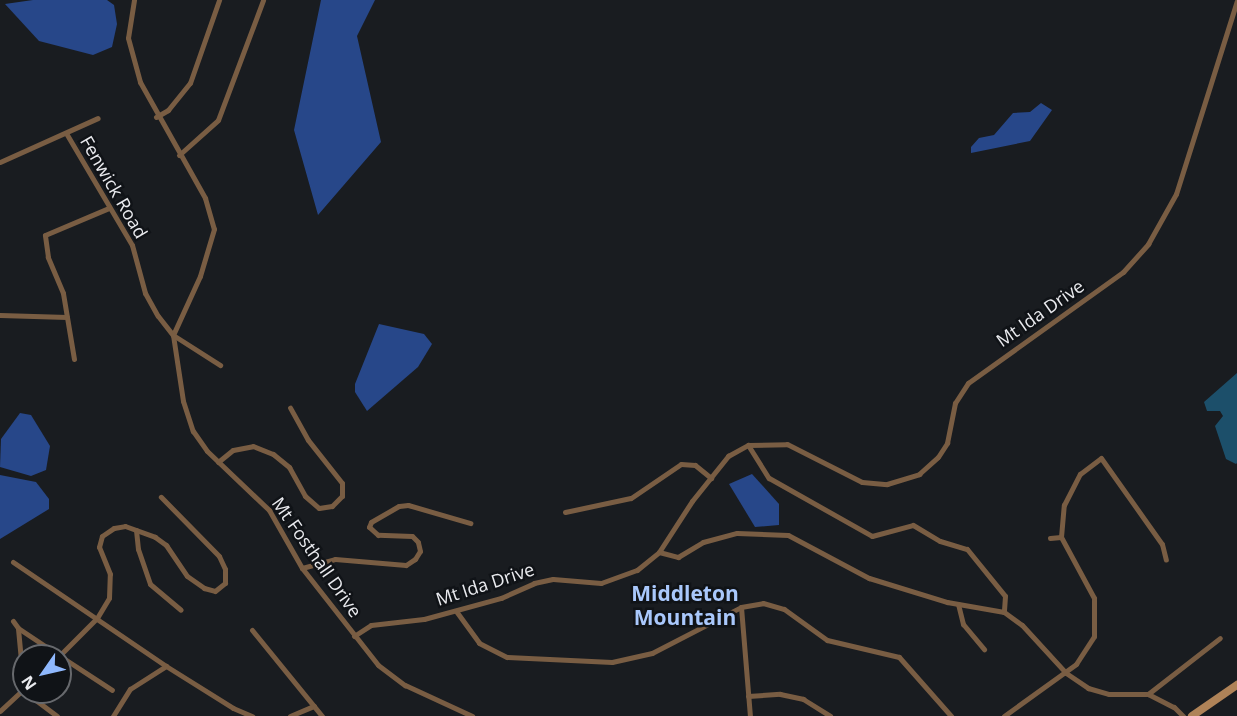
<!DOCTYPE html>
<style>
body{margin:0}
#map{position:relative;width:1237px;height:716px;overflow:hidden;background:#191c20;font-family:"Open Sans",sans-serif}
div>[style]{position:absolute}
.forest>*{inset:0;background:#274789}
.water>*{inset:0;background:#1c4f6a}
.street>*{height:5px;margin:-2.5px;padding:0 2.5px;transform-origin:2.5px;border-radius:2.5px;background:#795d43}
.secondary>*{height:8px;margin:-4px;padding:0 4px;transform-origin:4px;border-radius:4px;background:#af8358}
span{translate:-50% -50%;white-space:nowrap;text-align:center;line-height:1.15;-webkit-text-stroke:5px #101317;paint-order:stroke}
.street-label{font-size:18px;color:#eaebef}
.quarter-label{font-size:21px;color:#a9c8fc;font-weight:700}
.north{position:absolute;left:12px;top:644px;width:60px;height:60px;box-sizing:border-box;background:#101317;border:2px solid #67696d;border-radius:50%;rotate:236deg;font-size:16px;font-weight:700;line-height:24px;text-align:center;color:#eaebef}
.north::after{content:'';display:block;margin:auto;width:21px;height:27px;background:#8fb8fd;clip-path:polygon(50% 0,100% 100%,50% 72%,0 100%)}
</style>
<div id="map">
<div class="forest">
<div style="clip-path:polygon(33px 0,107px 0,114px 5px,117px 24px,112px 47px,93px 55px,39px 41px,5px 4px)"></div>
<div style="clip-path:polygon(321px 0,375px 0,357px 36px,381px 142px,318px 215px,294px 130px)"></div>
<div style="clip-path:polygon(1041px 103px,1052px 110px,1030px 141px,971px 153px,971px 147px,979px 138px,994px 135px,1013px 113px,1030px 112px)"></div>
<div style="clip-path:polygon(379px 324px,424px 334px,432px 344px,418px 367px,367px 411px,355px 392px,355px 384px)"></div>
<div style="clip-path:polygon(20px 413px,31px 415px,50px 446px,46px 470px,31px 476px,0 467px,1px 439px)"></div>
<div style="clip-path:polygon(752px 474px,779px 504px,779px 525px,755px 527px,729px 484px)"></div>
<div style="clip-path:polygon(0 475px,36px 482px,49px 499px,49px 509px,0 539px)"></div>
</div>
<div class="water">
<div style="clip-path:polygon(1237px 373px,1237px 463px,1236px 464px,1226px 459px,1215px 426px,1223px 416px,1220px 411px,1207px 411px,1204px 402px)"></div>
</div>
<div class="street">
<div style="left:134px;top:0;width:38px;rotate:99deg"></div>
<div style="left:128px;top:38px;width:46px;rotate:74.7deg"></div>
<div style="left:140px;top:82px;width:133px;rotate:60.7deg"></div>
<div style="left:205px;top:198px;width:32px;rotate:74deg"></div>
<div style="left:214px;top:229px;width:49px;rotate:106.6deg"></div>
<div style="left:200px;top:276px;width:65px;rotate:114.6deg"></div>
<div style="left:173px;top:335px;width:67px;rotate:81.4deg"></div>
<div style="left:183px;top:401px;width:32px;rotate:72deg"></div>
<div style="left:193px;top:431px;width:24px;rotate:55deg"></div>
<div style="left:207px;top:451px;width:86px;rotate:43.6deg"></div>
<div style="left:269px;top:510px;width:67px;rotate:60.4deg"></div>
<div style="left:302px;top:568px;width:123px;rotate:51.9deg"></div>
<div style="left:378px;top:665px;width:34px;rotate:37deg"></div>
<div style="left:405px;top:685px;width:74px;rotate:24.8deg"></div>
<div style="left:156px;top:117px;width:14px;rotate:-30deg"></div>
<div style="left:168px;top:110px;width:35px;rotate:-51deg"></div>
<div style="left:190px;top:83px;width:88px;rotate:-70.7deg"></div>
<div style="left:66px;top:133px;width:130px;rotate:59.5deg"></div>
<div style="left:132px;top:245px;width:50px;rotate:74.8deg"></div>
<div style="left:145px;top:293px;width:26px;rotate:61deg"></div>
<div style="left:158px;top:316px;width:24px;rotate:52deg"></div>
<div style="left:173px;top:335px;width:56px;rotate:32.6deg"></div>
<div style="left:179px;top:155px;width:52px;rotate:-41.9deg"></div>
<div style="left:218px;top:120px;width:128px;rotate:-69.4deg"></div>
<div style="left:0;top:162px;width:107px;rotate:-24.2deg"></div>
<div style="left:0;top:315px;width:67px;rotate:1.7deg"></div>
<div style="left:74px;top:359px;width:67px;rotate:-99.5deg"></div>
<div style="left:63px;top:293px;width:39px;rotate:-113deg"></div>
<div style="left:48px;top:257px;width:22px;rotate:-98deg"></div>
<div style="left:45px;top:235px;width:69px;rotate:-22.9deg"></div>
<div style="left:748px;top:445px;width:39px;rotate:58deg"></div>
<div style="left:769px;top:478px;width:118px;rotate:29.4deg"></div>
<div style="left:872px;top:536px;width:42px;rotate:-15deg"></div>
<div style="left:913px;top:525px;width:31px;rotate:31deg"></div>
<div style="left:940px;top:541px;width:28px;rotate:17deg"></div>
<div style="left:967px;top:549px;width:60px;rotate:51deg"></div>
<div style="left:1005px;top:596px;width:16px;rotate:94deg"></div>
<div style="left:218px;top:462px;width:19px;rotate:-39deg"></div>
<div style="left:233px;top:450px;width:20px;rotate:-11deg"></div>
<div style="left:253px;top:446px;width:22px;rotate:22deg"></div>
<div style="left:273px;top:454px;width:21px;rotate:39deg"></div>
<div style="left:289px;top:467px;width:33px;rotate:61deg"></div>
<div style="left:305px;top:496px;width:18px;rotate:41deg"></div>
<div style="left:319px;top:508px;width:13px;rotate:-9deg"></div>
<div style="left:332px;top:506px;width:14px;rotate:-45deg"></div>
<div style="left:342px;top:496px;width:13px;rotate:-90deg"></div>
<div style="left:342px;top:483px;width:55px;rotate:-128.3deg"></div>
<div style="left:308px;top:440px;width:37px;rotate:-119deg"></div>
<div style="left:565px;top:512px;width:67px;rotate:-12deg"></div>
<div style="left:631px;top:498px;width:60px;rotate:-34.2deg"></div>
<div style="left:681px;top:464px;width:14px;rotate:4deg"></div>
<div style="left:695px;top:465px;width:21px;rotate:39deg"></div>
<div style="left:136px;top:530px;width:19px;rotate:84deg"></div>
<div style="left:138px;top:549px;width:37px;rotate:71deg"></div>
<div style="left:150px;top:584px;width:40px;rotate:40deg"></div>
<div style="left:1050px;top:538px;width:11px;rotate:-5deg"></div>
<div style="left:659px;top:552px;width:20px;rotate:15deg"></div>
<div style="left:678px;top:557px;width:29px;rotate:-31deg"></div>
<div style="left:703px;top:542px;width:35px;rotate:-15deg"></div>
<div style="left:737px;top:533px;width:51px;rotate:2.2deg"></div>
<div style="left:788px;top:535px;width:92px;rotate:28deg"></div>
<div style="left:869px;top:578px;width:82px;rotate:17.1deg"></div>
<div style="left:947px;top:602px;width:58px;rotate:10deg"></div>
<div style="left:1004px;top:612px;width:22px;rotate:36deg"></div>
<div style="left:1022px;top:625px;width:65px;rotate:47.5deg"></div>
<div style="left:1066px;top:673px;width:27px;rotate:34deg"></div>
<div style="left:1088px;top:688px;width:22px;rotate:16deg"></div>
<div style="left:1109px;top:694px;width:39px"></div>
<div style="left:1148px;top:694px;width:29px;rotate:27deg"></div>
<div style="left:1174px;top:707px;width:13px;rotate:45deg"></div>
<div style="left:13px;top:562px;width:185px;rotate:34.2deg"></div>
<div style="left:166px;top:666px;width:79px;rotate:32.1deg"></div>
<div style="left:233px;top:708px;width:21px;rotate:23deg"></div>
<div style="left:302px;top:568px;width:34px;rotate:-15deg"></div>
<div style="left:335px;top:559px;width:71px;rotate:4.8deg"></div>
<div style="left:406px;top:565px;width:11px;rotate:-34deg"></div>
<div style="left:415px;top:559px;width:9px;rotate:-58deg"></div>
<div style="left:420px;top:551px;width:9px;rotate:-103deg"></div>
<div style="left:418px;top:542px;width:8px;rotate:-135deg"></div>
<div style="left:412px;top:536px;width:34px;rotate:-178deg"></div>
<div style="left:378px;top:535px;width:12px;rotate:-138deg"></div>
<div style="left:369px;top:527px;width:5px;rotate:-68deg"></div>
<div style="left:371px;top:522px;width:32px;rotate:-30deg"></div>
<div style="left:399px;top:506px;width:9px;rotate:-6deg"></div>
<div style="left:408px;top:505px;width:65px;rotate:16.2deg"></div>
<div style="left:958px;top:604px;width:21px;rotate:76deg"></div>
<div style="left:963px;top:624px;width:33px;rotate:50deg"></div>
<div style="left:741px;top:607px;width:109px;rotate:85.3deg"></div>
<div style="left:456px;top:611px;width:39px;rotate:54deg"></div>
<div style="left:479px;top:643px;width:31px;rotate:27deg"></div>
<div style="left:507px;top:657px;width:105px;rotate:2.7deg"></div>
<div style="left:612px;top:662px;width:41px;rotate:-12.7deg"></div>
<div style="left:652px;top:653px;width:100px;rotate:-27.3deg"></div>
<div style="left:741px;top:607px;width:22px;rotate:-10deg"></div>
<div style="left:763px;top:603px;width:22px;rotate:16deg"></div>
<div style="left:784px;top:609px;width:53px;rotate:35.8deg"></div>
<div style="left:827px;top:640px;width:74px;rotate:13.3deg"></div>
<div style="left:899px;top:657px;width:79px;rotate:48.6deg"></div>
<div style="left:13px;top:621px;width:9px;rotate:54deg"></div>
<div style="left:252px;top:630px;width:111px;rotate:50.9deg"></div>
<div style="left:354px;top:636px;width:20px;rotate:-33deg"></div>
<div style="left:371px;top:625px;width:53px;rotate:-6.5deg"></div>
<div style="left:424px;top:619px;width:80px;rotate:-15.3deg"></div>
<div style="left:501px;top:598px;width:36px;rotate:-24deg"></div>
<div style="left:534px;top:583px;width:19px;rotate:-12deg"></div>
<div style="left:553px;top:579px;width:48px;rotate:4.8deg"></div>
<div style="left:601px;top:583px;width:38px;rotate:-20deg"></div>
<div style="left:637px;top:570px;width:28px;rotate:-39deg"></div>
<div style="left:659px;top:552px;width:61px;rotate:-57.1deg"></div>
<div style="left:692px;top:501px;width:58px;rotate:-51.3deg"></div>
<div style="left:728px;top:456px;width:23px;rotate:-29deg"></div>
<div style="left:748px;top:445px;width:39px;rotate:-1deg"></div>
<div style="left:787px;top:444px;width:84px;rotate:26.9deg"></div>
<div style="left:862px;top:482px;width:25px;rotate:5deg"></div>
<div style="left:887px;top:484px;width:34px;rotate:-17deg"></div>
<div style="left:919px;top:474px;width:25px;rotate:-42deg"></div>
<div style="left:938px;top:457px;width:17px;rotate:-57deg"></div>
<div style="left:947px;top:443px;width:41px;rotate:-78.7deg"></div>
<div style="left:955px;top:403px;width:24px;rotate:-57deg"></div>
<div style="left:968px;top:383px;width:191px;rotate:-35.6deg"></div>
<div style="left:1123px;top:272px;width:38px;rotate:-48deg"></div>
<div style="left:1148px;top:244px;width:57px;rotate:-60.8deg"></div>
<div style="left:1176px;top:194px;width:202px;rotate:-72.5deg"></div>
<div style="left:59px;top:656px;width:54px;rotate:-45deg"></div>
<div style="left:97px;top:618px;width:23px;rotate:-59deg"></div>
<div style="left:109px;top:598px;width:24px;rotate:-88deg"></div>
<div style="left:110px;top:574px;width:29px;rotate:-112deg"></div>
<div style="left:99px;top:547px;width:11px;rotate:-75deg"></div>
<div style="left:102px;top:536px;width:14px;rotate:-34deg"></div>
<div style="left:114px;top:528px;width:11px;rotate:-10deg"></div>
<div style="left:125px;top:526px;width:32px;rotate:20deg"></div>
<div style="left:155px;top:537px;width:14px;rotate:36deg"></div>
<div style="left:166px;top:545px;width:37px;rotate:56deg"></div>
<div style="left:187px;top:576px;width:21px;rotate:35deg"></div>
<div style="left:204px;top:588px;width:11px;rotate:15deg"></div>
<div style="left:215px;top:591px;width:13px;rotate:-39deg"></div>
<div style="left:225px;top:583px;width:14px;rotate:-90deg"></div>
<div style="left:225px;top:569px;width:14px;rotate:-115deg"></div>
<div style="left:219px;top:556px;width:83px;rotate:-134.5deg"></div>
<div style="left:60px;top:656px;width:62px;rotate:33.2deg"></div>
<div style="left:24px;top:692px;width:64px;rotate:-95.4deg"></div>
<div style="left:18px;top:628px;width:50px;rotate:33.7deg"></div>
<div style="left:25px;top:692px;width:40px;rotate:37deg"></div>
<div style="left:1148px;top:694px;width:91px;rotate:-37.9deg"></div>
<div style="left:748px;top:696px;width:32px;rotate:-4deg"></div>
<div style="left:780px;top:694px;width:24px;rotate:12deg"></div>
<div style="left:803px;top:699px;width:32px;rotate:32deg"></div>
<div style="left:0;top:711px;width:33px;rotate:-43deg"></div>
<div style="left:113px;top:716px;width:32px;rotate:-58deg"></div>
<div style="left:130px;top:689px;width:43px;rotate:-32.6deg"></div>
<div style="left:290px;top:716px;width:26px;rotate:-23deg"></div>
<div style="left:1004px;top:716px;width:89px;rotate:-35.8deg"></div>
<div style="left:1076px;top:664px;width:33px;rotate:-57deg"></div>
<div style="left:1094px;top:636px;width:38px;rotate:-90deg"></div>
<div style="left:1094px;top:598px;width:69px;rotate:-118.4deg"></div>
<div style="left:1061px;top:537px;width:32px;rotate:-85deg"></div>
<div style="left:1064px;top:505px;width:35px;rotate:-63deg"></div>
<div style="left:1080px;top:474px;width:26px;rotate:-37deg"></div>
<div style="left:1101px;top:458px;width:105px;rotate:54.7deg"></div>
<div style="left:1162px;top:544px;width:16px;rotate:76deg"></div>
</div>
<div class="secondary">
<div style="left:1192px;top:716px;width:55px;rotate:-34.6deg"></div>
</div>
<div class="street-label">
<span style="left:114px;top:187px;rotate:60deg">Fenwick Road</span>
<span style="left:1040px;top:313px;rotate:-35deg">Mt Ida Drive</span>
<span style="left:317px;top:557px;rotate:55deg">Mt Fosthall Drive</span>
<span style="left:485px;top:584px;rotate:-18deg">Mt Ida Drive</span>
</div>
<div class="quarter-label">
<span style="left:685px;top:605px">Middleton<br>Mountain</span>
</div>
<div class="north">N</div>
</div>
